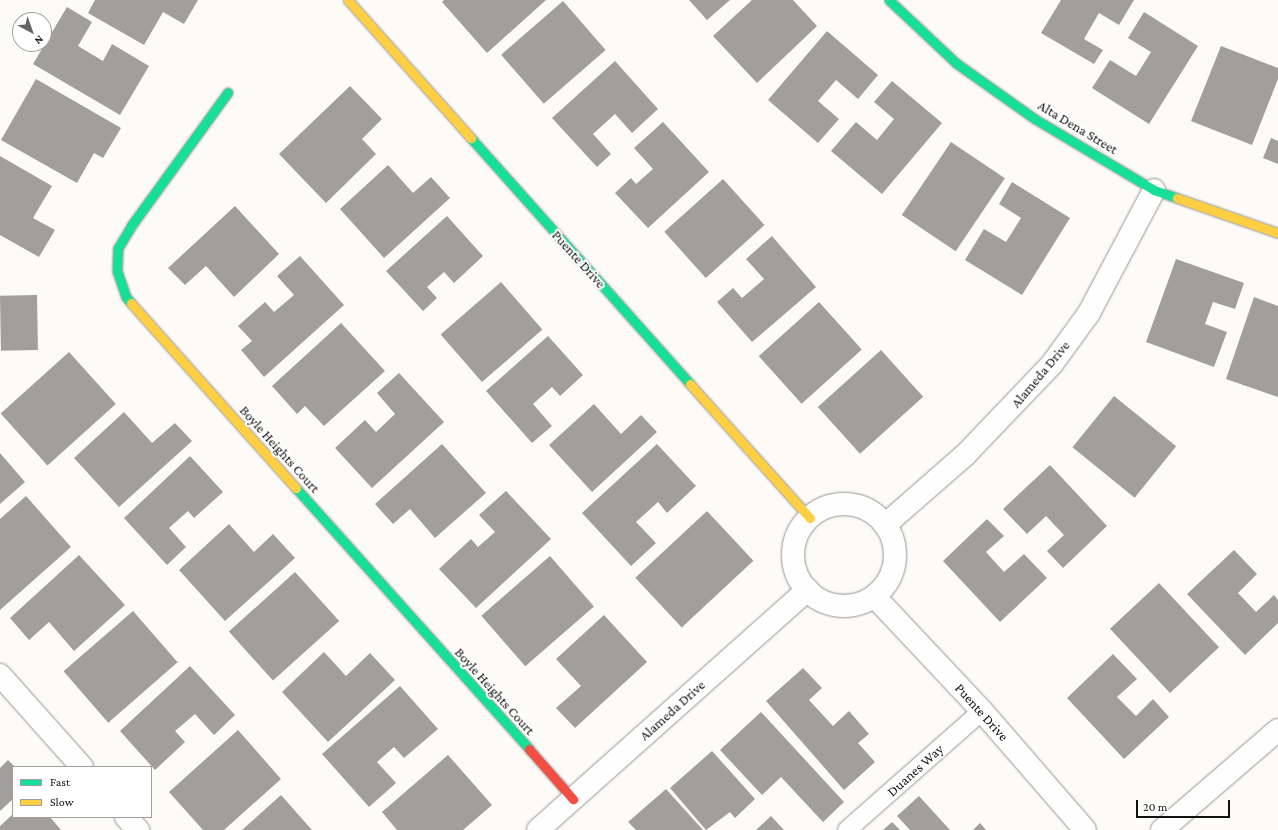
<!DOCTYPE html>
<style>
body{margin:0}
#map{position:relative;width:1278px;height:830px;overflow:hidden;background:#fdfbf7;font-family:"Crimson Pro",serif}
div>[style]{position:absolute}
.building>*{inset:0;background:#a19e9c;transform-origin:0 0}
.roads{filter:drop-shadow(0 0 1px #979695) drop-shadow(0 0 1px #979695)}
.lane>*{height:18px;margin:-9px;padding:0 9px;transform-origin:9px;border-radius:9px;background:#fffefe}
.street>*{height:22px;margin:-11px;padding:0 11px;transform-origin:11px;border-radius:11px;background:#fffefe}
.street>.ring{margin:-11px;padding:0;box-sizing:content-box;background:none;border:22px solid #fffefe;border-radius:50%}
.fast>*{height:9px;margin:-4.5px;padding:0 4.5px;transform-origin:4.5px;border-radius:4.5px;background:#16e098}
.slow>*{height:9px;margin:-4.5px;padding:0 4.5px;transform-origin:4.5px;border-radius:4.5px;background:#ffcf43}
.jam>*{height:9px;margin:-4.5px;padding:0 4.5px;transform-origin:4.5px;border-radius:4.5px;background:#f24e42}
span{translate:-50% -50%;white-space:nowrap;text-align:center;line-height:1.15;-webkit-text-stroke:4px #fff;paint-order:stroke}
.street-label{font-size:14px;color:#111}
.legend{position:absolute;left:12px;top:766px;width:140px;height:52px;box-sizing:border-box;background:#fff;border:1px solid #a0a0a0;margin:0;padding:5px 7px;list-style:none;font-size:12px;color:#111}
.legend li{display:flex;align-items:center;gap:8px;height:20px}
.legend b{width:20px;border:1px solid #a0a0a0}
.north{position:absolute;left:12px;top:12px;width:40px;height:40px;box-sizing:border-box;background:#fff;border:1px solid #a0a0a0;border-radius:50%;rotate:139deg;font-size:11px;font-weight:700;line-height:16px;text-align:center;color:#111}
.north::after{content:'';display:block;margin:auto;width:14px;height:18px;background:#646362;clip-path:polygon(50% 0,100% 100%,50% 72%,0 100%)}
.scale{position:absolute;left:1136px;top:800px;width:94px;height:18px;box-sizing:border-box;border:2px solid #111;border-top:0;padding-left:5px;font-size:12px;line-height:14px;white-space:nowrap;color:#111;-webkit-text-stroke:3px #fff;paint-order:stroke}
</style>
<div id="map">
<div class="building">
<div style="clip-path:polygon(95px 0,198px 0,184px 24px,163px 12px,144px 45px,88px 13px)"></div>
<div style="clip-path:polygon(444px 0,546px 0,487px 53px,442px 2px)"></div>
<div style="clip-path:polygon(689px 0,730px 0,707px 20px)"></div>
<div style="clip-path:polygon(752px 0,793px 0,817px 26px,757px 83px,713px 36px)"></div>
<div style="clip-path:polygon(1061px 0,1134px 0,1119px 25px,1099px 13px,1084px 39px,1103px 50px,1094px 64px,1041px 33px)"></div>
<div style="left:563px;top:1px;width:65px;height:82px;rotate:49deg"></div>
<div style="clip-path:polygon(67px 7px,92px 22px,78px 46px,103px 61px,112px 44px,149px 66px,120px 115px,33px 64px)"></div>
<div style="clip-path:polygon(1144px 12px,1198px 46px,1149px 124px,1092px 88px,1110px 60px,1136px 76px,1151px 52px,1128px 38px)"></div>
<div style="clip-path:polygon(827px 31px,878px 75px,858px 99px,836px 80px,818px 101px,839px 119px,818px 143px,768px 100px)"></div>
<div style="clip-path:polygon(1221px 46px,1278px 68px,1278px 79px,1252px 145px,1191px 121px)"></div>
<div style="clip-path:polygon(615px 61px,658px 109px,632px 133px,615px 114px,593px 134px,611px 154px,597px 167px,552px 118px)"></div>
<div style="clip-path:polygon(36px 79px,121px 128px,103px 158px,94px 153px,77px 183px,1px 140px)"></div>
<div style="clip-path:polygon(892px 81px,942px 123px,882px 194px,831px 151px,856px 122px,877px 140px,894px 119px,874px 102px)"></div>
<div style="clip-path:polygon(350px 86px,382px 119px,362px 139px,376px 154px,326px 203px,279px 154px)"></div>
<div style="clip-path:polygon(663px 122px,709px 172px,648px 228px,615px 193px,631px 178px,636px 184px,653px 169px,634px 148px)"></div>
<div style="clip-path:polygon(1271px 138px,1278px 141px,1278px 164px,1263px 158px)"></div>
<div style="left:951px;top:142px;width:65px;height:88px;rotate:34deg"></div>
<div style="clip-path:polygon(0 156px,52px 186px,33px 218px,55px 230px,39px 257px,0 235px)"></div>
<div style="clip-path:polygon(388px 165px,413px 193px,431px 177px,450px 198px,384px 258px,340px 209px)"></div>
<div style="left:723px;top:179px;width:62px;height:79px;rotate:48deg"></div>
<div style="clip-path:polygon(1012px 182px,1070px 218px,1022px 295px,965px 260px,984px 229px,1006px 242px,1021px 218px,999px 204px)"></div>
<div style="clip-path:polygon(235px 206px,279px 254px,234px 297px,206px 266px,185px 285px,168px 268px)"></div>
<div style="clip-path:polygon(447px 216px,483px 256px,454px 283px,444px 272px,427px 287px,437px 298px,423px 311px,386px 271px)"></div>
<div style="clip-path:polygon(772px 236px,816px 287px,752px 342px,717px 302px,733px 288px,742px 298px,764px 279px,746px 259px)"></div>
<div style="clip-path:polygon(300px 256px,344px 305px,264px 377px,241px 350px,252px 341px,238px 326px,265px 302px,274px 312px,294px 295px,277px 276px)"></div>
<div style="clip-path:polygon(1176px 259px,1244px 283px,1235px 309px,1213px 302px,1205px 324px,1227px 332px,1214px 367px,1146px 342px)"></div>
<div style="left:501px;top:282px;width:63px;height:80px;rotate:49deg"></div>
<div style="left:37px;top:295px;width:55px;height:37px;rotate:89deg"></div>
<div style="clip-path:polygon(1254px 297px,1278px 306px,1278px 397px,1226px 379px)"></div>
<div style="left:819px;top:302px;width:64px;height:81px;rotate:48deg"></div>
<div style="clip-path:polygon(341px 323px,385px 371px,324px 426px,305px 406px,297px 414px,272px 386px)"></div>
<div style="clip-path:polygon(548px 336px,583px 375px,560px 396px,552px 387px,533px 404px,552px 426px,532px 443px,486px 391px)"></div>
<div style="left:881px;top:350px;width:63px;height:85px;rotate:48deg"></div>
<div style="left:69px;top:352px;width:70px;height:92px;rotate:48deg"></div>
<div style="clip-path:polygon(399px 373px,444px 422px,372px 488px,335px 448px,365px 420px,376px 432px,395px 414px,377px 393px)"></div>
<div style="left:1114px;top:396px;width:80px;height:66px;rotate:39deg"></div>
<div style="clip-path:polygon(594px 404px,621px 434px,641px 415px,657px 432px,592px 492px,549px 445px)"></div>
<div style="clip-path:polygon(124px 412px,152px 443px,175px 423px,192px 441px,119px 507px,74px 458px)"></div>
<div style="clip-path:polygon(442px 444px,486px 493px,435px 538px,410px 509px,393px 524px,375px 504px)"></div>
<div style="clip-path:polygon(657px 444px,696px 486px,667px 513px,658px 502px,636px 522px,656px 543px,631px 566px,582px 513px)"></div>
<div style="clip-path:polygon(0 453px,25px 482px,0 504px)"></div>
<div style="clip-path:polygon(190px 456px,223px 492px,194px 518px,188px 511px,169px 528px,186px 547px,167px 565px,124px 518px)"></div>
<div style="clip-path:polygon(1050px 465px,1107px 526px,1063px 568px,1047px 551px,1064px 535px,1046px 516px,1027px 534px,1003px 509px)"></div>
<div style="clip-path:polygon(506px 491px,551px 539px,476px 608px,439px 569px,471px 539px,478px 547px,495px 532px,479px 515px)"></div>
<div style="clip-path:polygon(26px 496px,71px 547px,0 610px,0 519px)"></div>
<div style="left:707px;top:511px;width:68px;height:98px;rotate:47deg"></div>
<div style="clip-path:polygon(987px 519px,1004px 536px,986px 552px,1004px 572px,1024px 554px,1047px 578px,1000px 622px,943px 561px)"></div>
<div style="clip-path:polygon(229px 524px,254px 552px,273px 534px,295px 558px,225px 621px,179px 570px)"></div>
<div style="clip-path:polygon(1234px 550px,1257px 574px,1238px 593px,1256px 612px,1274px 595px,1278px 600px,1278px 623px,1245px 655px,1187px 594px)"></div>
<div style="clip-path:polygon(79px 555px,125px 605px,74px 651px,49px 622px,29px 640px,10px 618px)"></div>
<div style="left:550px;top:556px;width:67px;height:91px;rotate:49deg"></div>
<div style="left:295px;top:572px;width:66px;height:89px;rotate:48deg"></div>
<div style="left:1159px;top:583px;width:88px;height:67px;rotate:47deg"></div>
<div style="left:133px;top:611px;width:68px;height:92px;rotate:49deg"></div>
<div style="clip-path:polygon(604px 615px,647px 662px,575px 728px,556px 708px,581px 686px,556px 659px)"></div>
<div style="clip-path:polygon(324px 652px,346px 676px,370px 653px,395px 680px,328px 742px,282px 692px)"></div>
<div style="clip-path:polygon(1113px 654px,1137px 679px,1117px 697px,1136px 716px,1153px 699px,1169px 717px,1124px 759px,1067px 698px)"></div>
<div style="clip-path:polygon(190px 666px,235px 715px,214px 735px,195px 714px,175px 731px,185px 742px,155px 770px,120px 731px)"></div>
<div style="clip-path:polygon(803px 668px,822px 688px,809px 700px,833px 726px,849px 711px,869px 734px,858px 743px,875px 762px,844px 790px,766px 701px)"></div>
<div style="clip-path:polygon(400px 686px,438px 729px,404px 758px,394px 747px,377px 762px,396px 783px,369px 807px,322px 754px)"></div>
<div style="clip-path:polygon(761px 712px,844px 802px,823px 822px,781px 777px,762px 795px,720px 750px)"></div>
<div style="clip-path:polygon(238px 730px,281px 779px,224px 830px,203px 830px,169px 792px)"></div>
<div style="clip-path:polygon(712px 751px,755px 799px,735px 818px,730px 812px,706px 830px,670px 788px)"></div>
<div style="clip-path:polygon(448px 755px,492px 805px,463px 830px,397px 830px,382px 812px)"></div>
<div style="clip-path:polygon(8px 760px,15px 767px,13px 799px,0 811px,0 768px)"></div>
<div style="clip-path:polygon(666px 789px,703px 830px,636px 830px,628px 822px)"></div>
<div style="clip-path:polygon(281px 795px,312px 830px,242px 830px)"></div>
<div style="clip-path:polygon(919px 796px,950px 830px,910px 830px,897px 816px)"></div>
<div style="clip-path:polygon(13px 814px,13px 817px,50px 817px,61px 830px,0 830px,0 826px)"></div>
<div style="clip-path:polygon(771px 816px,784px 830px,756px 830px)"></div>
<div style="clip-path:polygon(892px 822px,900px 830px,883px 830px)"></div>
<div style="clip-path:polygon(980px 823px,986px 830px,973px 830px)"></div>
</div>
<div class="roads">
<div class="lane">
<div style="left:847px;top:830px;width:180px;rotate:-41.4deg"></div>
</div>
<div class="street">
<div class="ring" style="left:793px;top:504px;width:80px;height:80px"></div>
<div style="left:885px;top:525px;width:108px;rotate:-41.2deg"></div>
<div style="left:966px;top:454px;width:124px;rotate:-46.3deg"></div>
<div style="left:1052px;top:364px;width:63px;rotate:-54deg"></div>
<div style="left:1089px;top:313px;width:139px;rotate:-62.1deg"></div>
<div style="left:875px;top:597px;width:156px;rotate:46.8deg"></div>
<div style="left:982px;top:711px;width:157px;rotate:49.1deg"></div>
<div style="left:0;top:675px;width:123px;rotate:48.3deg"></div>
<div style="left:126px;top:817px;width:18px;rotate:47deg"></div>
<div style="left:538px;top:830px;width:361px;rotate:-41.7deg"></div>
<div style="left:1162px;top:830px;width:153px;rotate:-40.8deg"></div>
</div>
<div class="fast">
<div style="left:889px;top:0;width:92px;rotate:43.2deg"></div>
<div style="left:956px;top:63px;width:97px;rotate:35.3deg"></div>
<div style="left:1035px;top:119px;width:139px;rotate:30.8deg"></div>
<div style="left:1154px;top:190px;width:24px;rotate:19deg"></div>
<div style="left:471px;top:138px;width:329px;rotate:48.3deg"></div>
<div style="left:131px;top:303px;width:8px;rotate:-130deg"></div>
<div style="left:126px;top:297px;width:28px;rotate:-109deg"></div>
<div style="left:117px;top:271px;width:23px;rotate:-88deg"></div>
<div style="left:118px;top:248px;width:26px;rotate:-59deg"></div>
<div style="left:131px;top:226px;width:165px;rotate:-54.1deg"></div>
<div style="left:296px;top:488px;width:350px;rotate:48.2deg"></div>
</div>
<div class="slow">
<div style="left:348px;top:0;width:185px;rotate:48.3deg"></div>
<div style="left:1177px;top:198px;width:107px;rotate:19.1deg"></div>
<div style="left:131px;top:303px;width:248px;rotate:48.3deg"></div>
<div style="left:690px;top:384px;width:180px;rotate:48.2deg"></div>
</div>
<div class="jam">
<div style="left:529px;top:749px;width:67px;rotate:48.7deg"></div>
</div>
</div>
<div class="street-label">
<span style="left:1078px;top:127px;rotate:31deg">Alta Dena Street</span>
<span style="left:579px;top:259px;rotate:48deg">Puente Drive</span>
<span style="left:1040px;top:374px;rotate:-50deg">Alameda Drive</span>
<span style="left:280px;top:449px;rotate:48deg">Boyle Heights Court</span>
<span style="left:495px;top:691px;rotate:48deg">Boyle Heights Court</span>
<span style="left:672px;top:710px;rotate:-42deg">Alameda Drive</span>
<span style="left:982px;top:712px;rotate:48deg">Puente Drive</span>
<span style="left:915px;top:770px;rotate:-42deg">Duanes Way</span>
</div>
<ul class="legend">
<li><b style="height:5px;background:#16e098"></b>Fast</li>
<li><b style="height:5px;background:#ffcf43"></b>Slow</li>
</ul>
<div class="north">N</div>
<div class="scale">20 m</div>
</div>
